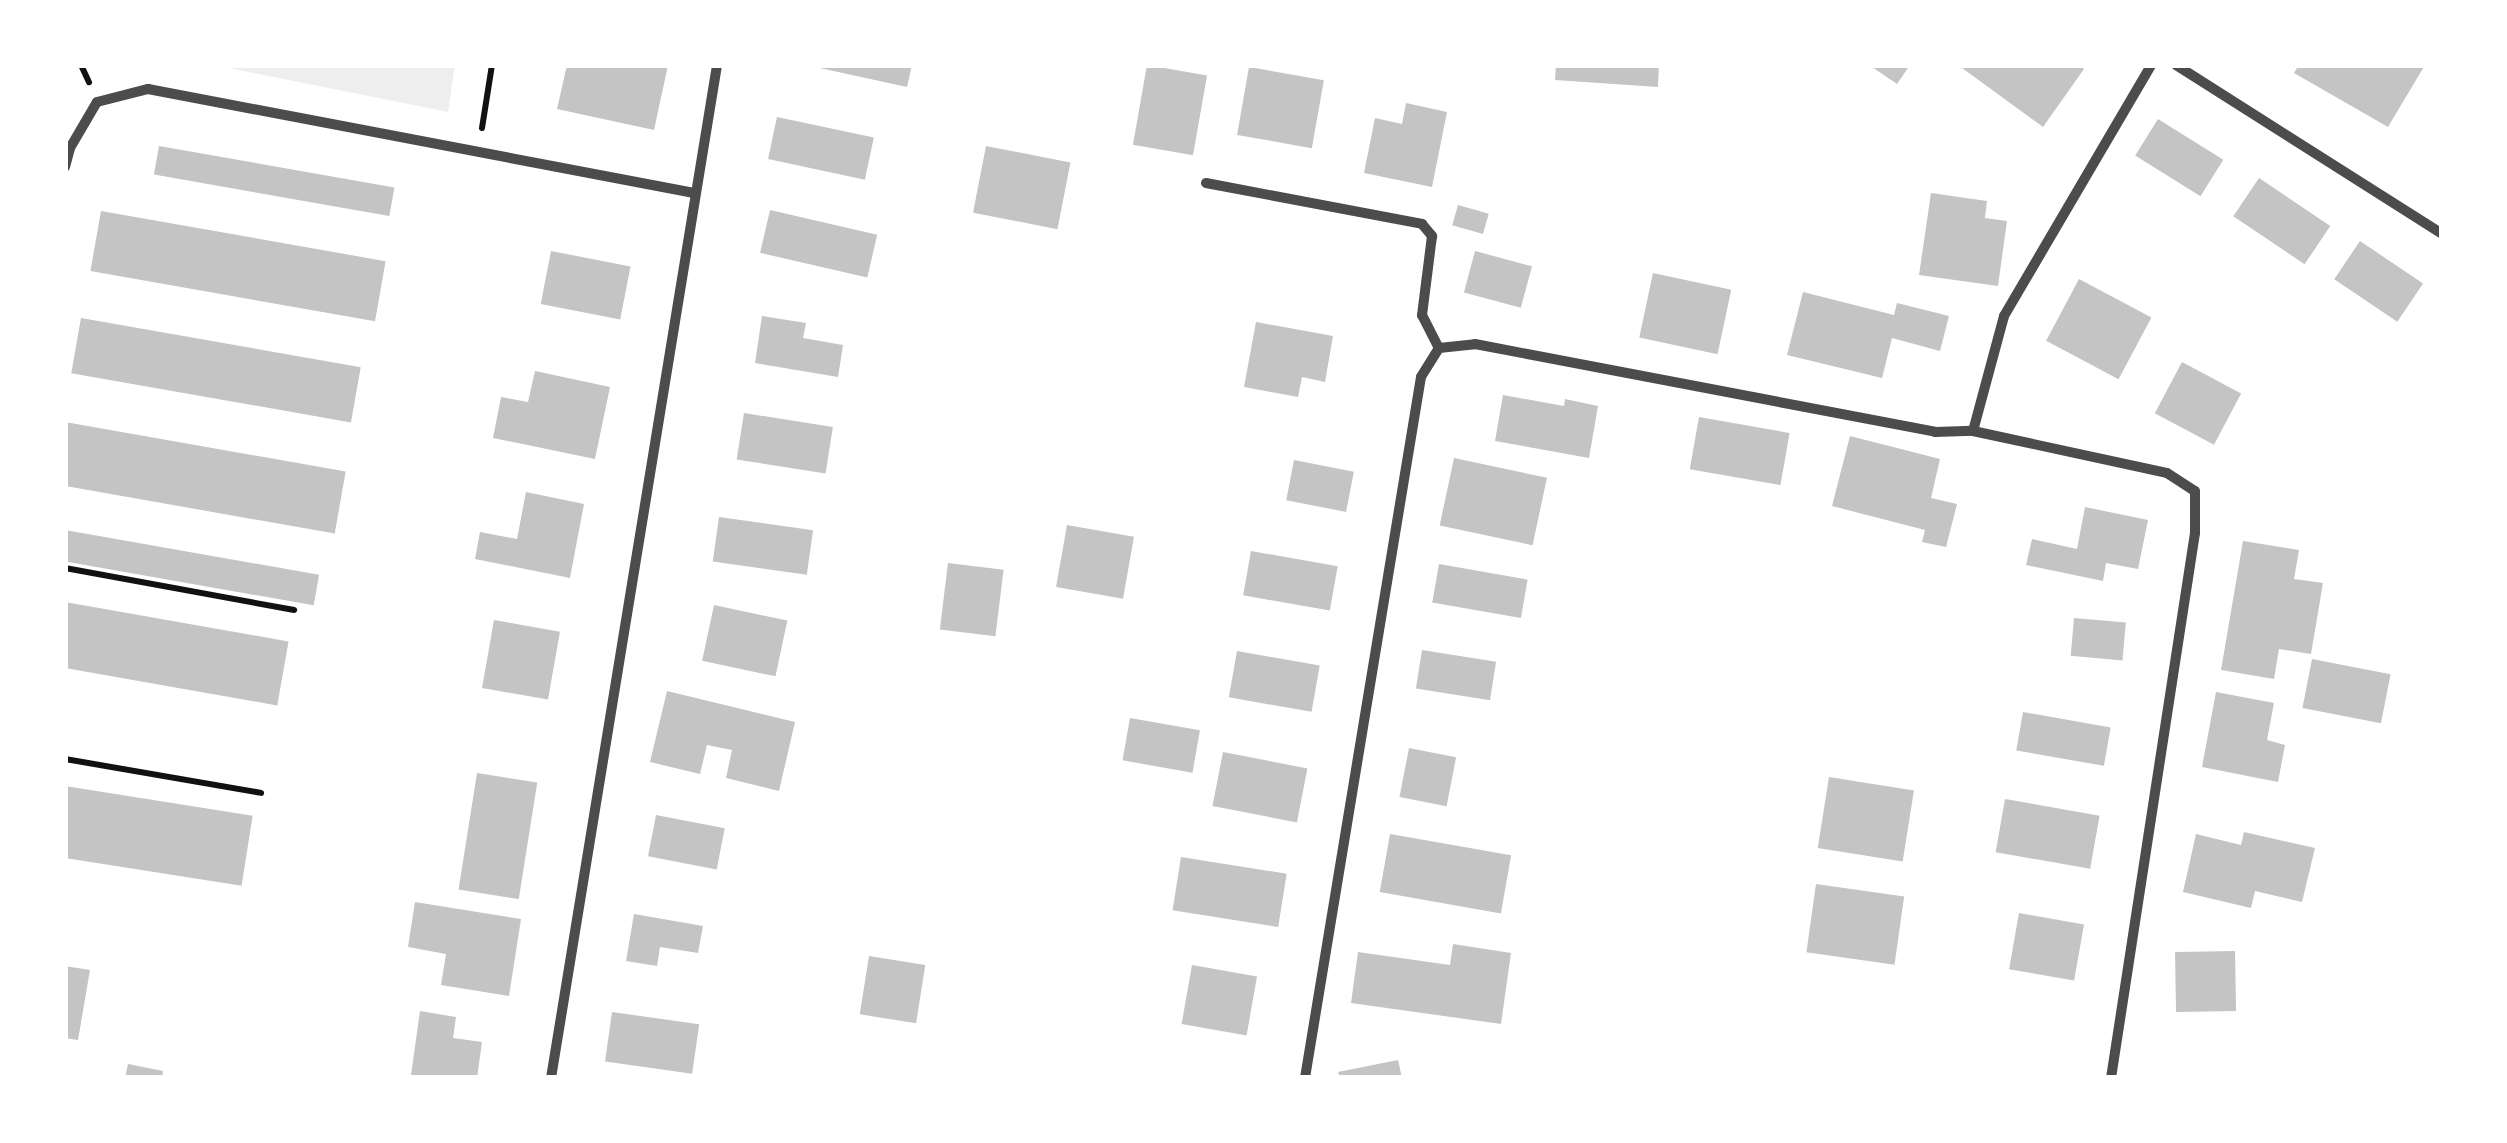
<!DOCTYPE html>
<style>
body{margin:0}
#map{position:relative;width:2507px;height:1143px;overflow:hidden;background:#fff;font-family:Figtree,sans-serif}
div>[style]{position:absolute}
.green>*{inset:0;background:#eee}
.building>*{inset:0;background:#c4c4c4;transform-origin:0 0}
.path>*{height:6px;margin:-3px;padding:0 3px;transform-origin:3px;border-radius:3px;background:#111}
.minor>*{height:10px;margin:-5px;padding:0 5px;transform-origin:5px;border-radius:5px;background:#4c4c4c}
span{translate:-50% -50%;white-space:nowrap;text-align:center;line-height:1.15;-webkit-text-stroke:10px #fff;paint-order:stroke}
.frame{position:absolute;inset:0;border:68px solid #fff;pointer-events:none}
</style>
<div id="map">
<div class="green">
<div style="clip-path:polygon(214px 65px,455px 65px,448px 112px)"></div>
</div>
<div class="building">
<div style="clip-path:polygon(567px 65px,668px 65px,654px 130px,557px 109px)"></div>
<div style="clip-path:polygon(806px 65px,912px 65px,907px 87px)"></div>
<div style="left:1147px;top:65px;width:61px;height:81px;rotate:10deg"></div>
<div style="clip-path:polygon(1556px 65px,1659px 65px,1658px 87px,1555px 80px)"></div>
<div style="clip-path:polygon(1869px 65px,1910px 65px,1897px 84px)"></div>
<div style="clip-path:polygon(1958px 65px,2078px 65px,2084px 69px,2043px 127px)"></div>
<div style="clip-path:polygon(2299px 65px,2425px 65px,2388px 127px,2294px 73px)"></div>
<div style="left:1249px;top:67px;width:76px;height:69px;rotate:10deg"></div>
<div style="clip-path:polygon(1406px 103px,1447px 112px,1432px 187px,1364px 173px,1375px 118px,1402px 124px)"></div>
<div style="left:777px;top:117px;width:99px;height:43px;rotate:12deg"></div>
<div style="left:2158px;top:119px;width:77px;height:43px;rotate:32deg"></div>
<div style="left:159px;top:146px;width:239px;height:29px;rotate:10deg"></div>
<div style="left:986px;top:146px;width:86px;height:68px;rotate:11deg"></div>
<div style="left:2259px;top:178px;width:86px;height:46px;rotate:34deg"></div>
<div style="clip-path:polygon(1931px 193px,1987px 201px,1985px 218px,2007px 221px,1998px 286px,1919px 275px)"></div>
<div style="left:1458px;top:205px;width:32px;height:21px;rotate:16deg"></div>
<div style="left:770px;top:210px;width:110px;height:44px;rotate:13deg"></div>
<div style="left:101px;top:211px;width:289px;height:61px;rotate:10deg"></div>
<div style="left:2360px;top:241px;width:76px;height:46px;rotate:34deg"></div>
<div style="left:551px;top:251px;width:81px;height:54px;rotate:11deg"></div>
<div style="left:1475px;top:251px;width:59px;height:43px;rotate:15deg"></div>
<div style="left:1653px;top:273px;width:80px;height:66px;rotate:12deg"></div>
<div style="left:2079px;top:279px;width:82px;height:70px;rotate:28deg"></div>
<div style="clip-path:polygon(1803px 292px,1894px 315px,1897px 303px,1949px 316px,1940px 351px,1892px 338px,1882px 378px,1787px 355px)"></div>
<div style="clip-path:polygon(762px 316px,806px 323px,803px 338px,843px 345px,838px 377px,755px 363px)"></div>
<div style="left:81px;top:318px;width:284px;height:56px;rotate:10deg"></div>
<div style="clip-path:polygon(1256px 322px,1333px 336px,1325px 382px,1302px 377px,1298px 397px,1244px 387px)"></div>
<div style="left:2182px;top:362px;width:67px;height:58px;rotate:28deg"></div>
<div style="clip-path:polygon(535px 371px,610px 387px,595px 459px,493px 438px,501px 397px,528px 402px)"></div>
<div style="clip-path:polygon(1503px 395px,1564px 406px,1565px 399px,1598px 406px,1589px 458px,1495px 441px)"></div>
<div style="left:744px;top:413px;width:90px;height:47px;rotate:9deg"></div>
<div style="left:1699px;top:417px;width:92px;height:53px;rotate:10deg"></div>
<div style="left:65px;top:422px;width:285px;height:63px;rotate:10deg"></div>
<div style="clip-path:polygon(1850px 436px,1940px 459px,1931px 498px,1957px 504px,1946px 547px,1922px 542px,1925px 530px,1832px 506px)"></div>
<div style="left:1454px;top:458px;width:95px;height:69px;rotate:12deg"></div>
<div style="left:1294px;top:460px;width:61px;height:41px;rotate:11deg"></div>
<div style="clip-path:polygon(526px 492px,584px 504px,570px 578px,475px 559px,480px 532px,517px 539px)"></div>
<div style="clip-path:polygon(2085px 507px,2148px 520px,2138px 569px,2106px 563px,2103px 581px,2026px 565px,2032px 539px,2077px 549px)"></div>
<div style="left:719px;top:517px;width:95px;height:45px;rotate:8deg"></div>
<div style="left:1067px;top:525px;width:68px;height:63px;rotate:10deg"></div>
<div style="left:65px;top:530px;width:258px;height:31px;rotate:10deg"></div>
<div style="clip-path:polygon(2243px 541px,2299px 550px,2294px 579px,2323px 583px,2311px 654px,2279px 649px,2274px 679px,2221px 670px)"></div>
<div style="left:1251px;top:551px;width:88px;height:45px;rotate:10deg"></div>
<div style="left:948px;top:563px;width:56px;height:67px;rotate:7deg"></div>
<div style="left:1439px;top:564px;width:90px;height:39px;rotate:10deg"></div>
<div style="left:65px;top:602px;width:227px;height:65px;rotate:10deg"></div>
<div style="left:714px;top:605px;width:75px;height:57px;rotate:12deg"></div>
<div style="left:2074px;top:618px;width:52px;height:38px;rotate:5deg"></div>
<div style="left:494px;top:620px;width:67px;height:69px;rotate:10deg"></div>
<div style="left:1422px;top:650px;width:75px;height:39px;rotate:9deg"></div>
<div style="left:1237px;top:651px;width:84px;height:47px;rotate:10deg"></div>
<div style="left:2312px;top:659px;width:80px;height:50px;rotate:11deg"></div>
<div style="clip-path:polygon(667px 691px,795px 722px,779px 791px,726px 778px,732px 750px,707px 745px,700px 774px,650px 762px)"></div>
<div style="clip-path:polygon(2216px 692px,2274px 703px,2267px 740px,2285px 745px,2278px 782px,2202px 767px)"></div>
<div style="left:2023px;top:712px;width:89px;height:39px;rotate:10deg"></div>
<div style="left:1130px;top:718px;width:71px;height:43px;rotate:10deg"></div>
<div style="left:1409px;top:748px;width:48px;height:50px;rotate:11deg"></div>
<div style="left:1223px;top:752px;width:86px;height:55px;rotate:11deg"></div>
<div style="left:477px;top:773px;width:61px;height:118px;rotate:9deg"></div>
<div style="left:1829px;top:777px;width:86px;height:72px;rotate:9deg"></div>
<div style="left:65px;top:786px;width:190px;height:71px;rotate:9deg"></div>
<div style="left:2005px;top:799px;width:96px;height:54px;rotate:10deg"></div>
<div style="left:656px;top:815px;width:70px;height:42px;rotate:11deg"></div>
<div style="clip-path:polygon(2244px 832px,2315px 848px,2302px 902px,2255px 891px,2251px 908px,2183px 892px,2196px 834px,2241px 845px)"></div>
<div style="left:1390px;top:834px;width:123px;height:59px;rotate:10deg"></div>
<div style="left:1181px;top:857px;width:107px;height:54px;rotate:9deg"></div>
<div style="left:1816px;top:884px;width:89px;height:69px;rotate:8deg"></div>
<div style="clip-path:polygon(415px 902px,521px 919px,509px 996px,441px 985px,446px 954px,408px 947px)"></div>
<div style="left:2019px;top:913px;width:66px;height:57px;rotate:10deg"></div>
<div style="clip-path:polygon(634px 914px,703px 926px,698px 953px,660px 947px,657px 966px,626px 961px)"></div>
<div style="clip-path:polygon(1453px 944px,1511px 953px,1501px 1024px,1351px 1003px,1358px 952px,1450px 965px)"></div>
<div style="left:2235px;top:951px;width:60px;height:60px;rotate:89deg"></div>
<div style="left:869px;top:956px;width:57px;height:59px;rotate:9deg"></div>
<div style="left:1192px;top:965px;width:66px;height:60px;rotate:10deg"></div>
<div style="clip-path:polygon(65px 966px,90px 970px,78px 1040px,65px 1038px)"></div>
<div style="clip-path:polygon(420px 1011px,456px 1017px,453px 1038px,482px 1042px,477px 1078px,411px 1075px)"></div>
<div style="left:612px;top:1012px;width:88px;height:50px;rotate:8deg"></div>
<div style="clip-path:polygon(1398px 1060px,1402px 1078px,1340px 1078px,1338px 1072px)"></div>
<div style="clip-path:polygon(128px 1064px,163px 1071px,162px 1078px,125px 1078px)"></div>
</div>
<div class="path">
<div style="left:81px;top:65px;width:19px;rotate:65deg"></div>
<div style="left:482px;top:128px;width:64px;rotate:-81deg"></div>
<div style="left:65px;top:568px;width:233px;rotate:10.4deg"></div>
<div style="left:65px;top:759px;width:199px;rotate:9.8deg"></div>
</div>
<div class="minor">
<div style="left:2176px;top:65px;width:315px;rotate:32.4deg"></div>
<div style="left:65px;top:167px;width:20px;rotate:-75deg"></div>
<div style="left:70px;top:148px;width:53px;rotate:-59.6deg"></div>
<div style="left:97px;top:102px;width:53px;rotate:-14.3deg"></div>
<div style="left:148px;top:89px;width:556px;rotate:10.78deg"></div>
<div style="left:1206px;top:183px;width:220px;rotate:10.7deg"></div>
<div style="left:1422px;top:224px;width:16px;rotate:50deg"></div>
<div style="left:1432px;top:236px;width:80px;rotate:97.2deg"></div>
<div style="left:1422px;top:315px;width:37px;rotate:63deg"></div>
<div style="left:1439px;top:348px;width:34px;rotate:122deg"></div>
<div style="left:1421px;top:377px;width:711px;rotate:99.4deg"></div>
<div style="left:1439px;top:348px;width:36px;rotate:-6deg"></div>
<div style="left:1475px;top:344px;width:468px;rotate:10.8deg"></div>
<div style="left:1935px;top:432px;width:38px;rotate:-2deg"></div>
<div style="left:1973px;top:431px;width:198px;rotate:12.2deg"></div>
<div style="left:2167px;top:473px;width:33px;rotate:33deg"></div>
<div style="left:2195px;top:491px;width:42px;rotate:90deg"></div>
<div style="left:2195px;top:533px;width:551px;rotate:98.76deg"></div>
<div style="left:1973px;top:431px;width:119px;rotate:-74.9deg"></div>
<div style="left:2004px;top:316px;width:291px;rotate:-59.6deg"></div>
<div style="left:551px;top:1078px;width:1027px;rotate:-80.69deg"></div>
</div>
<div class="frame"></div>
</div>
